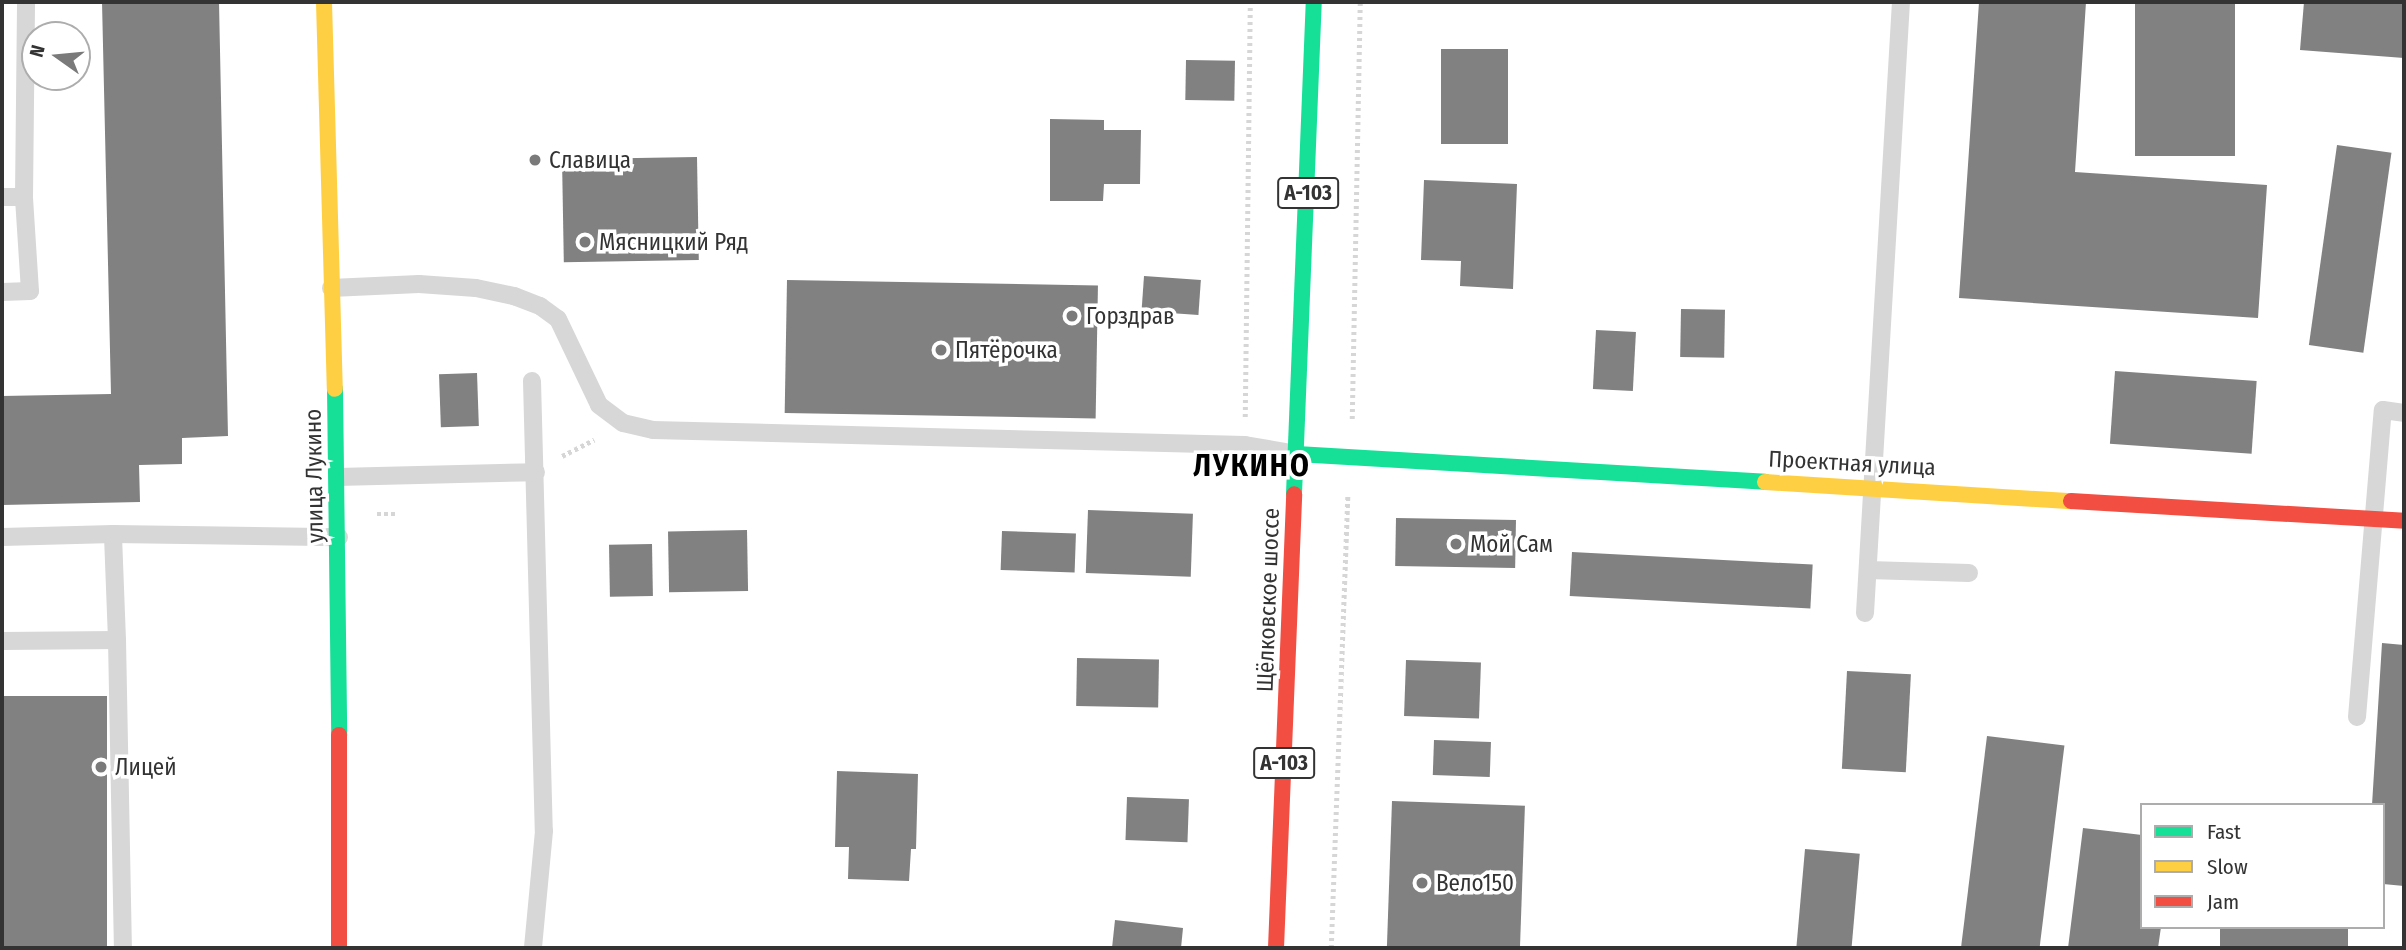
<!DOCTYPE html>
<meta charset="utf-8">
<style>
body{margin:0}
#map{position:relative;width:2406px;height:950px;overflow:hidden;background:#fff;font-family:"Fira Sans Condensed",sans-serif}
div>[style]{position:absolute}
.building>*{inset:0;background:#818181;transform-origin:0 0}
.path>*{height:4.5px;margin-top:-2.25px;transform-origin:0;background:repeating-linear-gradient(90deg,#d6d6d6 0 3.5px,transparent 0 7px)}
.lane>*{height:18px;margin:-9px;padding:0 9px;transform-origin:9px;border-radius:9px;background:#d7d7d7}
.fast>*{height:16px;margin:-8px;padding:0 8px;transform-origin:8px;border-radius:8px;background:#16e098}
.slow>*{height:16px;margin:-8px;padding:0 8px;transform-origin:8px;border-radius:8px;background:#ffcf43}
.jam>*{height:16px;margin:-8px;padding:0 8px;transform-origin:8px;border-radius:8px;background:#f24e42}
.dots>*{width:19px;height:19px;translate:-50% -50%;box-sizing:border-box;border:4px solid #fff;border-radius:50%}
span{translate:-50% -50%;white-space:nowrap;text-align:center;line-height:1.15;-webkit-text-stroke:7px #fff;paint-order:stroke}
.shield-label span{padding:2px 5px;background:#fff;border:2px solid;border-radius:5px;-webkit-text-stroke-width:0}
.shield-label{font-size:21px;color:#333;font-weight:700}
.poi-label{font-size:23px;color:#333}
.left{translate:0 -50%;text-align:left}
.street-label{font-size:23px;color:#333}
.district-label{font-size:30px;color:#000;font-weight:700;letter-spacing:2px}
.frame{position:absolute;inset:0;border:4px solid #333;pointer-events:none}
.legend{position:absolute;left:2140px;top:803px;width:245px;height:126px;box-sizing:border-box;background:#fff;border:2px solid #adadad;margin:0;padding:9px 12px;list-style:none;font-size:21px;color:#333}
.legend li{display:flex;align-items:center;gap:14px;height:35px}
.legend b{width:35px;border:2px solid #adadad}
.north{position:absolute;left:21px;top:21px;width:70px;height:70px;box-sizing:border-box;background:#fff;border:2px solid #adadad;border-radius:50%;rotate:285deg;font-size:19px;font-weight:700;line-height:28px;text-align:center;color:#333}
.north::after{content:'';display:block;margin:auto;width:24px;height:32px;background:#7a7a7a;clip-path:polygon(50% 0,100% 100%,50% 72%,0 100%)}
</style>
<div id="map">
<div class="building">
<div style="clip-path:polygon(102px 2px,219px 2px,228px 436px,182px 438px,182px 464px,139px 465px,140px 502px,2px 505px,2px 396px,111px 394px)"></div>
<div style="clip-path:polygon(1979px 2px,2086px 2px,2075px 172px,2267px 185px,2258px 318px,1959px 298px)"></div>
<div style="left:2135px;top:2px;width:100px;height:154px"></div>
<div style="clip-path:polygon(2304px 2px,2404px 2px,2404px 58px,2300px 50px)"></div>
<div style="left:1441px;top:49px;width:67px;height:95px"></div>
<div style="left:1186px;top:60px;width:49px;height:40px;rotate:1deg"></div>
<div style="clip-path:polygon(1050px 119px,1104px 120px,1104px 130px,1141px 130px,1140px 184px,1104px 184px,1103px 201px,1050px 201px)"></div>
<div style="left:2337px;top:145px;width:55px;height:202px;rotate:8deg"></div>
<div style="left:697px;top:157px;width:103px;height:135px;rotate:89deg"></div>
<div style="clip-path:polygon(1424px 180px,1517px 184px,1513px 289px,1460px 286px,1461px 261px,1421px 260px)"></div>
<div style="left:1144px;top:276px;width:57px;height:35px;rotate:4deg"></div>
<div style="left:787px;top:280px;width:311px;height:133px;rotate:1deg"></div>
<div style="left:1681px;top:309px;width:44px;height:48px;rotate:1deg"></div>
<div style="left:1596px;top:330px;width:40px;height:59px;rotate:3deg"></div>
<div style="left:2115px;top:371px;width:142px;height:73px;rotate:4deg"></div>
<div style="left:477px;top:373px;width:53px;height:38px;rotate:88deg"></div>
<div style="left:1088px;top:510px;width:105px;height:63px;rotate:2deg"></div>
<div style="left:1396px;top:518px;width:120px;height:48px;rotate:1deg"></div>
<div style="left:747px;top:530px;width:61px;height:79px;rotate:89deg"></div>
<div style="left:1002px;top:531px;width:74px;height:39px;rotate:2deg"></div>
<div style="left:652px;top:544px;width:52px;height:43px;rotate:89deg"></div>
<div style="left:1572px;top:552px;width:241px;height:44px;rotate:3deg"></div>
<div style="clip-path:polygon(2382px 643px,2404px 645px,2404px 886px,2383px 884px,2383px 805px,2372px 805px)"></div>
<div style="left:1077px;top:658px;width:82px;height:48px;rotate:1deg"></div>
<div style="left:1406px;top:660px;width:75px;height:56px;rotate:2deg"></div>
<div style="left:1847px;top:671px;width:64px;height:98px;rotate:3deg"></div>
<div style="left:107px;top:696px;width:252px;height:105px;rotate:90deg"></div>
<div style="left:1987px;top:736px;width:78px;height:214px;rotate:7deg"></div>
<div style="left:1434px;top:740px;width:57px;height:35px;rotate:2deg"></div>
<div style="clip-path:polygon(837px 771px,918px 774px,916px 849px,911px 849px,909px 881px,848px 879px,849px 847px,835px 847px)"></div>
<div style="left:1127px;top:797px;width:62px;height:43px;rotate:2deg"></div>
<div style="left:1392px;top:801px;width:133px;height:147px;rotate:2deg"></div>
<div style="clip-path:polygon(2083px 828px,2142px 835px,2142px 927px,2161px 927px,2158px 948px,2068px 948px)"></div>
<div style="left:1805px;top:849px;width:55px;height:99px;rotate:5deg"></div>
<div style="clip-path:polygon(1115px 920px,1183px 928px,1181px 948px,1112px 948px)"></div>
<div style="left:2220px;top:927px;width:128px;height:21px"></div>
</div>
<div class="path">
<div style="left:1245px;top:417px;width:415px;rotate:-89.3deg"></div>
<div style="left:1352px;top:419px;width:417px;rotate:-88.9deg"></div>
<div style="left:562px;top:456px;width:36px;rotate:-27deg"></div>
<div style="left:377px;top:514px;width:21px"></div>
<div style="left:1331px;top:948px;width:454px;rotate:-87.9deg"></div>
</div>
<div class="lane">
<div style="left:2px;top:197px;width:22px"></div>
<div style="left:331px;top:288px;width:88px;rotate:-2.6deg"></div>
<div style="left:419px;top:284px;width:57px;rotate:4deg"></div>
<div style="left:476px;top:288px;width:39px;rotate:12deg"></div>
<div style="left:514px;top:296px;width:28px;rotate:21deg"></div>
<div style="left:540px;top:306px;width:22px;rotate:36deg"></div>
<div style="left:558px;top:319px;width:95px;rotate:64.5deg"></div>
<div style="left:599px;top:405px;width:30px;rotate:37deg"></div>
<div style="left:623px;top:423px;width:31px;rotate:13deg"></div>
<div style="left:653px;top:430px;width:592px;rotate:1.45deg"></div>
<div style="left:1245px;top:445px;width:53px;rotate:9.8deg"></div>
<div style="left:2px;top:292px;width:28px;rotate:-2deg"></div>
<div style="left:30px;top:291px;width:94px;rotate:-93.7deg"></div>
<div style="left:24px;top:197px;width:195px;rotate:-89.4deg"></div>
<div style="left:532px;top:381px;width:450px;rotate:88.5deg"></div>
<div style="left:544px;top:831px;width:118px;rotate:95.4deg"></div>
<div style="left:337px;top:477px;width:199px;rotate:-1.4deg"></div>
<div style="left:2px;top:537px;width:111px;rotate:-1.5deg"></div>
<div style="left:113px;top:534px;width:226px;rotate:0.8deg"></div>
<div style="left:1868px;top:570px;width:101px;rotate:1.7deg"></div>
<div style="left:1865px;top:613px;width:612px;rotate:-86.63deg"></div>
<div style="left:117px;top:640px;width:308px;rotate:88.9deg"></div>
<div style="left:2px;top:641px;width:115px;rotate:-0.5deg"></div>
<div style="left:117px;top:640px;width:106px;rotate:-92.2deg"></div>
<div style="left:2357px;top:717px;width:308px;rotate:-85.2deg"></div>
<div style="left:2383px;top:410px;width:21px;rotate:8deg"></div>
</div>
<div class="fast">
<div style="left:335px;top:389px;width:346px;rotate:89.3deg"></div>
<div style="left:1297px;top:454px;width:469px;rotate:3.4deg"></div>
<div style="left:1294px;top:494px;width:492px;rotate:-87.7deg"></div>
</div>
<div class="slow">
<div style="left:324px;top:2px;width:387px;rotate:88.4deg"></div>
<div style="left:1765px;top:482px;width:307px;rotate:3.6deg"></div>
</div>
<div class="jam">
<div style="left:2071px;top:501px;width:334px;rotate:3.4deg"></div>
<div style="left:339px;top:735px;width:213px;rotate:90deg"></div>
<div style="left:1276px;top:948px;width:454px;rotate:-87.7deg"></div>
</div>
<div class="dots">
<div style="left:535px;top:160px;background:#7a7a7a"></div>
<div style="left:585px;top:242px;background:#7a7a7a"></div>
<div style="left:1072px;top:316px;background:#7a7a7a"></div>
<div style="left:941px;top:350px;background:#7a7a7a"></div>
<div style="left:1456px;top:544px;background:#7a7a7a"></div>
<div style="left:101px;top:767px;background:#7a7a7a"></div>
<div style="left:1422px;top:883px;background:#7a7a7a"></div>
</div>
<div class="shield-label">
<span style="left:1308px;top:193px">А-103</span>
<span style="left:1284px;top:763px">А-103</span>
</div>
<div class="poi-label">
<span class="left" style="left:549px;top:160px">Славица</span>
<span class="left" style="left:599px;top:242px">Мясницкий Ряд</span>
<span class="left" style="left:1086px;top:316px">Горздрав</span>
<span class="left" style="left:955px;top:350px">Пятёрочка</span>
<span class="left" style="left:1470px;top:544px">Мой Сам</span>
<span class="left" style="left:115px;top:767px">Лицей</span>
<span class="left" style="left:1436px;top:883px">Вело150</span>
</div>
<div class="street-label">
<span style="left:1852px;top:463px;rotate:3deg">Проектная улица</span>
<span style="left:314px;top:476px;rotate:-91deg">улица Лукино</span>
<span style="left:1268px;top:600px;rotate:-88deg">Щёлковское шоссе</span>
</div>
<div class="district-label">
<span style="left:1252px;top:466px">ЛУКИНО</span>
</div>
<div class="frame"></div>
<ul class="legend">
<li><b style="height:9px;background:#16e098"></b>Fast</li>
<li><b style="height:9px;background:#ffcf43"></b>Slow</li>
<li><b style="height:9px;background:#f24e42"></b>Jam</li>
</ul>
<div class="north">N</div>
</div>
